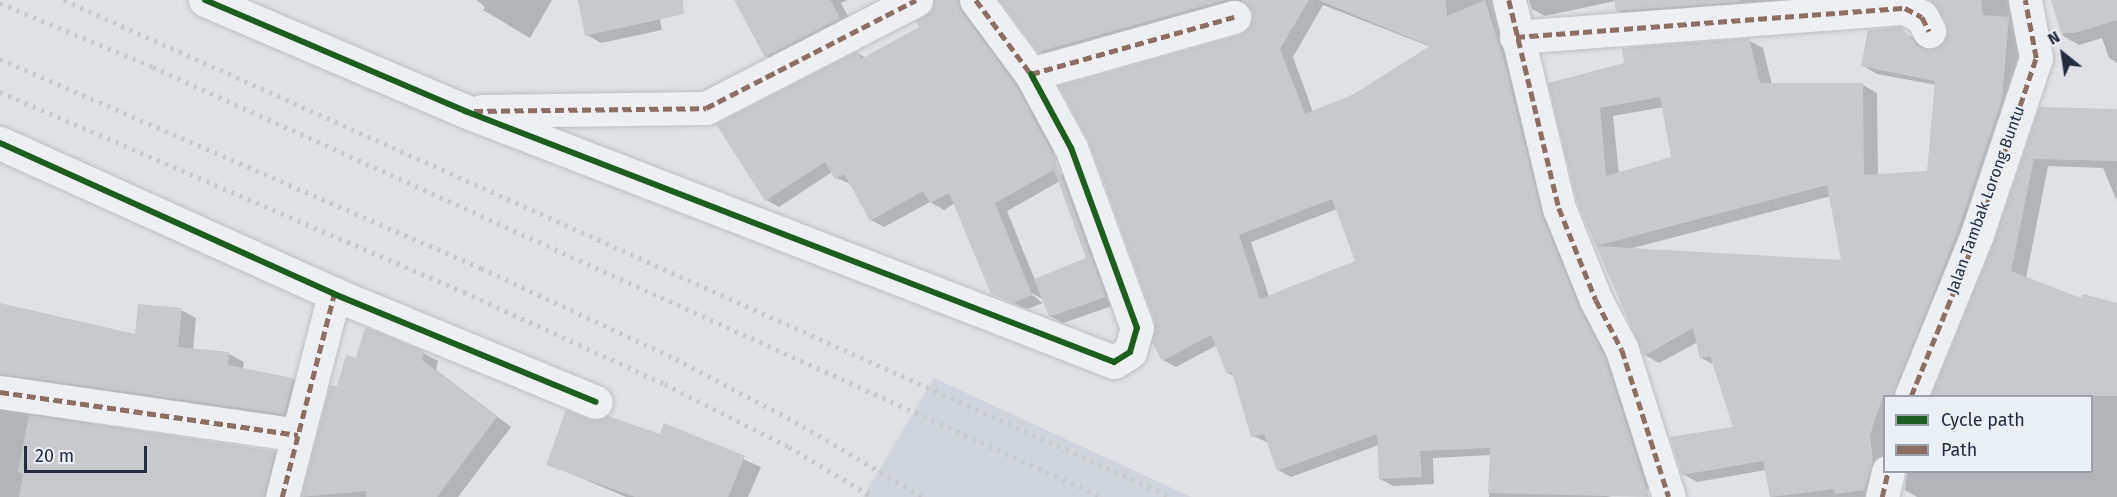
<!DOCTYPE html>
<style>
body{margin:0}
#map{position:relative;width:2117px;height:497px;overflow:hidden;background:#dfe1e5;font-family:"Fira Sans",sans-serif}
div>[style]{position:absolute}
.built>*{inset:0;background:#d0d4dc}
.shadow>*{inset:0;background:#0003}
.building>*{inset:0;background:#c7c9cd}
.roads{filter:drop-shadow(0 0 2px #bdbfc3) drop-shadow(0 0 2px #bdbfc3)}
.street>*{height:33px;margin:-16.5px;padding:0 16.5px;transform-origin:16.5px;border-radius:16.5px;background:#eeeff2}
.rail>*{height:4.5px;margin-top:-2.25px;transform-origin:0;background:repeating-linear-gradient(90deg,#c7c9cd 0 3px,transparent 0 9px)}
.quiet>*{height:4.5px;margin-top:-2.25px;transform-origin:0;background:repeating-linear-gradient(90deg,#8d6e63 0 9px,transparent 0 13.5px)}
.cycleway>*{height:6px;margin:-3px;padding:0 3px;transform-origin:3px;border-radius:3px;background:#1b5e20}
span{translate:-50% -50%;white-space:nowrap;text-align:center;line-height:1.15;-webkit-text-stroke:4.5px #ebeff6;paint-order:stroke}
.street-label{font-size:16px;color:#242d40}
.legend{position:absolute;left:1883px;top:395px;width:210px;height:78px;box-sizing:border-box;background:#ebeff6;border:2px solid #9ba1ad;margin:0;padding:8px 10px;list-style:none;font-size:18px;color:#242d40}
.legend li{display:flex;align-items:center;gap:12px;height:30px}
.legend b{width:30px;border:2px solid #9ba1ad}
.north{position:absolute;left:2033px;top:24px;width:60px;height:60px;-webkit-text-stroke:4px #ebeff6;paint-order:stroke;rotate:330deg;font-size:16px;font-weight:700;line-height:24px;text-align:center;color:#242d40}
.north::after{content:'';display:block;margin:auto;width:21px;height:27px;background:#242d40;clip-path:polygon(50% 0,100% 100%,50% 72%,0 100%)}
.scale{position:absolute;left:24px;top:446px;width:123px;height:27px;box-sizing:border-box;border:3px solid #242d40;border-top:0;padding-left:8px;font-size:18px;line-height:21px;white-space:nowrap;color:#242d40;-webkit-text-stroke:4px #ebeff6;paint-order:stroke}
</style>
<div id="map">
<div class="built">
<div style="clip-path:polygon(934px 378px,1191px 497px,863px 497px)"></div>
</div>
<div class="shadow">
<div style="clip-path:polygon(477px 0,552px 0,530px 38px,483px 10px,485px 7px)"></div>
<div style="clip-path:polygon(579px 0,672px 0,658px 8px,662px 30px,601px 43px,587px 35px)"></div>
<div style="clip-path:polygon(736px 0,847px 0,841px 3px,853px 26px,780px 64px,766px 56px)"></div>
<div style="clip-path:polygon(evenodd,934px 0,972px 0,1028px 93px,1066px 164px,1118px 304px,1063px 323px,1050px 316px,1044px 300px,1026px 290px,1043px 303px,1027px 309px,992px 293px,955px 203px,944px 210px,930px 202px,884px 227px,871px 220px,851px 184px,836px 178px,832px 172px,779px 207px,766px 200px,857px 53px,866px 58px,921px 28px,933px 10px,934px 0,1053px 148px,1063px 175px,1059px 175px,1053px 148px,934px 0,1060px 181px,1088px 258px,1035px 280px,1007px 211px,1060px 181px)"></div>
<div style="clip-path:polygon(evenodd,999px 0,1505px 0,1656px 488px,1607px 497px,1489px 497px,1491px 455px,1433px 458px,1434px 484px,1393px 486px,1380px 479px,1379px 445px,1291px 477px,1278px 470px,1269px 443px,1253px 436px,1235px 377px,1228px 373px,1217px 345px,1176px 367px,1163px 360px,1240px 36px,1249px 31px,1254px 12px,1249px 7px,1053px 59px,1039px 51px,999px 0,1323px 5px,1431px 47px,1354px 95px,1313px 112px,1293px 57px,1323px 5px,999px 0,1337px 209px,1357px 262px,1269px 297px,1251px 242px,1337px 209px)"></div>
<div style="clip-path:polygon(1529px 0,1855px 0,1630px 17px,1617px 10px,1615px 1px,1545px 16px,1532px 9px)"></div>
<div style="clip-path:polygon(evenodd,1931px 0,2024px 0,2025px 36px,2016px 109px,1908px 396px,1884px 396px,1884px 472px,1879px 497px,1771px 497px,1766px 470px,1697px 482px,1683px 474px,1735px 428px,1715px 365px,1701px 358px,1698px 342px,1659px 363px,1645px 355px,1578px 202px,1550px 84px,1748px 40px,1763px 48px,1772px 85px,1863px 85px,1877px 93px,1878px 176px,1928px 172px,1936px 85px,1877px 74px,1862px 65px,1869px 31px,1910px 36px,1927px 49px,1939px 49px,1949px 32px,1940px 8px,1931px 0,1664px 107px,1673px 158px,1619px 174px,1613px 116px,1664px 107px,1931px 0,1831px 196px,1842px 262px,1629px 249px,1831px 196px)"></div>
<div style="clip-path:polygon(2053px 0,2117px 0,2117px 63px,2109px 58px,2102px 38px,2079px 45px,2063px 36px)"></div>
<div style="clip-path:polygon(2040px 108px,2117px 110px,2117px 201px,2103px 168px,2048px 166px,2026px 278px,2082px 300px,2117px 304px,2117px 497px,1917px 497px,1905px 490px,1907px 472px,2092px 472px,2092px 396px,1933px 396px,1996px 242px)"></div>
<div style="clip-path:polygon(0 304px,137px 336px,181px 310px,196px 318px,193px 350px,229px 354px,244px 362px,243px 369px,293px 379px,308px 388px,299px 422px,0 390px)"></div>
<div style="clip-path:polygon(423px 353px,438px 361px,436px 370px,511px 427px,458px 497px,303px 497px,331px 387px,338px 388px,357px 360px)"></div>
<div style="clip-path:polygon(0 409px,274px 452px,289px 461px,281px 497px,0 497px)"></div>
<div style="clip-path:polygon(589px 421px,661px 436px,665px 425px,761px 467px,748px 497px,626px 497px,548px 464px)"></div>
</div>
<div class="building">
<div style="clip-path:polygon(578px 0,683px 0,684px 14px,585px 36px)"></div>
<div style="clip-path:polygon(734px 0,830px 0,840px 18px,765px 57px)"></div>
<div style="clip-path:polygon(935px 0,958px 0,961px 11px,1015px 84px,1054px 156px,1106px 297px,1049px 317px,1034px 279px,1086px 258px,1054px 170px,995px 203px,1032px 295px,1013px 303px,991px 294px,949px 193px,930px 203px,923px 191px,870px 221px,844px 174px,835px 179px,825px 162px,765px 201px,716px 124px,857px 51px,861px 59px,919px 27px,916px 21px,931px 11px)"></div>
<div style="clip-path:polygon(999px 0,1225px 0,1038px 52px)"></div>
<div style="clip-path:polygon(evenodd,1241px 0,1309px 0,1280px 49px,1305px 114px,1354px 94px,1430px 46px,1318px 0,1446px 0,1447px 16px,1485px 0,1504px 61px,1542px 215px,1579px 307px,1605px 357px,1649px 497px,1488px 493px,1490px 448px,1420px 451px,1422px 477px,1379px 479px,1377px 434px,1277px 471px,1264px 434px,1251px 437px,1232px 372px,1227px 374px,1211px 335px,1162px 361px,1152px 342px,1155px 322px,1089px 142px,1059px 86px,1240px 35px,1252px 21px,1252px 11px,1241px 0,1332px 199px,1355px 261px,1260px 299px,1239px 235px,1332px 199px)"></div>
<div style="clip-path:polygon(1614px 0,1739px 0,1740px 2px,1616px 11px)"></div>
<div style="clip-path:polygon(evenodd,1930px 0,1981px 0,1983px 15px,2009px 17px,2002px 100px,1959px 227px,1893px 396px,1883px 396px,1870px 435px,1873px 462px,1864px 490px,1835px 494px,1834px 489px,1770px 497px,1763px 461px,1682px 475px,1670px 437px,1733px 427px,1710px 356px,1700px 359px,1693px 328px,1644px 356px,1577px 202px,1548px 83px,1624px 63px,1622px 48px,1749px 38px,1760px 83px,1863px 83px,1864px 175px,1927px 171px,1935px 81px,1861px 66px,1868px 30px,1901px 27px,1918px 46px,1927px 50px,1944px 42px,1946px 23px,1930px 0,1660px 97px,1671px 157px,1606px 176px,1600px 108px,1660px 97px,1930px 0,1827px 185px,1841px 260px,1596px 246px,1827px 185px)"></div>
<div style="clip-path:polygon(2051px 0,2117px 0,2117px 20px,2075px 33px,2061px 33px)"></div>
<div style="clip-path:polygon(2039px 107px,2117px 109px,2117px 161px,2034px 159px,2011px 271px,2081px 298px,2083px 294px,2117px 303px,2117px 396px,1931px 396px,1994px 241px)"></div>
<div style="clip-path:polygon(0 303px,135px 334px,138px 304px,182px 308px,178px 347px,229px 352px,228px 365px,293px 378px,284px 414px,0 374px)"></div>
<div style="clip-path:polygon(365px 327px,424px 351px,422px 360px,497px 417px,437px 497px,366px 497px,366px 491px,301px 497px,330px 385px,337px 386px,346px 355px,356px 358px)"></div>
<div style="clip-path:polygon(566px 410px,589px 419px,608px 416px,660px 434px,664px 423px,745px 456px,728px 497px,635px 497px,546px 465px)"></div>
<div style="clip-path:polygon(29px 415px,275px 451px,264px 497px,19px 497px,23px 474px,18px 472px)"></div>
</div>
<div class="roads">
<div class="street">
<div style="left:205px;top:0;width:283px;rotate:23.1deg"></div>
<div style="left:465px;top:111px;width:696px;rotate:21.14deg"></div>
<div style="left:1114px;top:362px;width:19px;rotate:-32deg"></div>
<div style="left:1130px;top:352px;width:25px;rotate:-74deg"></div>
<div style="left:1137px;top:328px;width:192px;rotate:-110.1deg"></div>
<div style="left:1071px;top:148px;width:84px;rotate:-118.4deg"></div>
<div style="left:976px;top:0;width:92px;rotate:53.4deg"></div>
<div style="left:1031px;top:74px;width:211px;rotate:-15.7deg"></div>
<div style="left:1509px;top:0;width:214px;rotate:76.5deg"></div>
<div style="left:1559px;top:208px;width:99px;rotate:68.1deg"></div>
<div style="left:1596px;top:300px;width:56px;rotate:62.5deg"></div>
<div style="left:1622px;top:350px;width:154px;rotate:72.3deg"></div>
<div style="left:1516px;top:37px;width:390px;rotate:-4.3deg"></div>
<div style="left:1905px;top:8px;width:19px;rotate:28deg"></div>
<div style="left:1922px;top:17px;width:16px;rotate:63deg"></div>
<div style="left:482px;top:111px;width:224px;rotate:-0.8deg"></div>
<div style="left:706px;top:108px;width:236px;rotate:-27.2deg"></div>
<div style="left:0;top:143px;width:367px;rotate:24.3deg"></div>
<div style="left:334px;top:294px;width:283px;rotate:22.4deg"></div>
<div style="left:0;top:392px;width:301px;rotate:8.2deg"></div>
<div style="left:1911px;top:396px;width:175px;rotate:-67.8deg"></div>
<div style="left:1977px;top:234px;width:186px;rotate:-71.5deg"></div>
<div style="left:2036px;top:58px;width:59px;rotate:-100.7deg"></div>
<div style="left:282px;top:497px;width:210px;rotate:-75.6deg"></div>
<div style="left:1882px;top:497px;width:26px;rotate:-77deg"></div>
</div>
</div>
<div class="rail">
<div style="left:64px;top:0;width:1214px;rotate:24.16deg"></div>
<div style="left:0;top:3px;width:166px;rotate:22.7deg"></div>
<div style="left:153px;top:67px;width:1042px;rotate:24.38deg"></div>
<div style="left:0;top:59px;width:524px;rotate:23.49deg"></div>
<div style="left:481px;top:268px;width:215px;rotate:25deg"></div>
<div style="left:676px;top:359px;width:144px;rotate:27.8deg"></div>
<div style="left:803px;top:426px;width:139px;rotate:30.8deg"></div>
<div style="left:0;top:92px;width:505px;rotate:23.32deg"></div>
<div style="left:464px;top:292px;width:221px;rotate:24.6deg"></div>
<div style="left:665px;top:384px;width:139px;rotate:26.9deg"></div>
<div style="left:789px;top:447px;width:98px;rotate:30.8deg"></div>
</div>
<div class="quiet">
<div style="left:976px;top:0;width:92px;rotate:53.4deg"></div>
<div style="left:1031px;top:74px;width:211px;rotate:-15.7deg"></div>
<div style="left:1509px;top:0;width:214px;rotate:76.5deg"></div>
<div style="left:1559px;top:208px;width:99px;rotate:68.1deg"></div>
<div style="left:1596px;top:300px;width:56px;rotate:62.5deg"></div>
<div style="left:1622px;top:350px;width:154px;rotate:72.3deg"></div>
<div style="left:1516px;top:37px;width:390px;rotate:-4.3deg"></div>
<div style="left:1905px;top:8px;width:19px;rotate:28deg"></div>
<div style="left:1922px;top:17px;width:16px;rotate:63deg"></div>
<div style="left:474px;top:111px;width:232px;rotate:-0.7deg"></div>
<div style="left:706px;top:108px;width:236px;rotate:-27.2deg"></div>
<div style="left:0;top:392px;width:301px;rotate:8.2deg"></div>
<div style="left:1911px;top:396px;width:175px;rotate:-67.8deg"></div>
<div style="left:1977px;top:234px;width:186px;rotate:-71.5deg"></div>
<div style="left:2036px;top:58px;width:59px;rotate:-100.7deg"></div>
<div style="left:282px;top:497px;width:210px;rotate:-75.6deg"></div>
<div style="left:1882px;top:497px;width:26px;rotate:-77deg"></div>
</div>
<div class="cycleway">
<div style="left:205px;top:0;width:283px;rotate:23.1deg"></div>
<div style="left:465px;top:111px;width:696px;rotate:21.14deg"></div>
<div style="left:1114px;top:362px;width:19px;rotate:-32deg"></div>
<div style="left:1130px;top:352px;width:25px;rotate:-74deg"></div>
<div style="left:1137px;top:328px;width:192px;rotate:-110.1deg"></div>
<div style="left:1071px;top:148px;width:84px;rotate:-118.4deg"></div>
<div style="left:0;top:143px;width:367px;rotate:24.3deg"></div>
<div style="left:334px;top:294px;width:283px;rotate:22.4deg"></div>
</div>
<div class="street-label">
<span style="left:1986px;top:200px;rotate:-70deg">Jalan Tambak Lorong Buntu</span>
</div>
<ul class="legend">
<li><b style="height:8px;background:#1b5e20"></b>Cycle path</li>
<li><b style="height:8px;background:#8d6e63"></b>Path</li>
</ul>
<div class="north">N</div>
<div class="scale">20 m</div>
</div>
